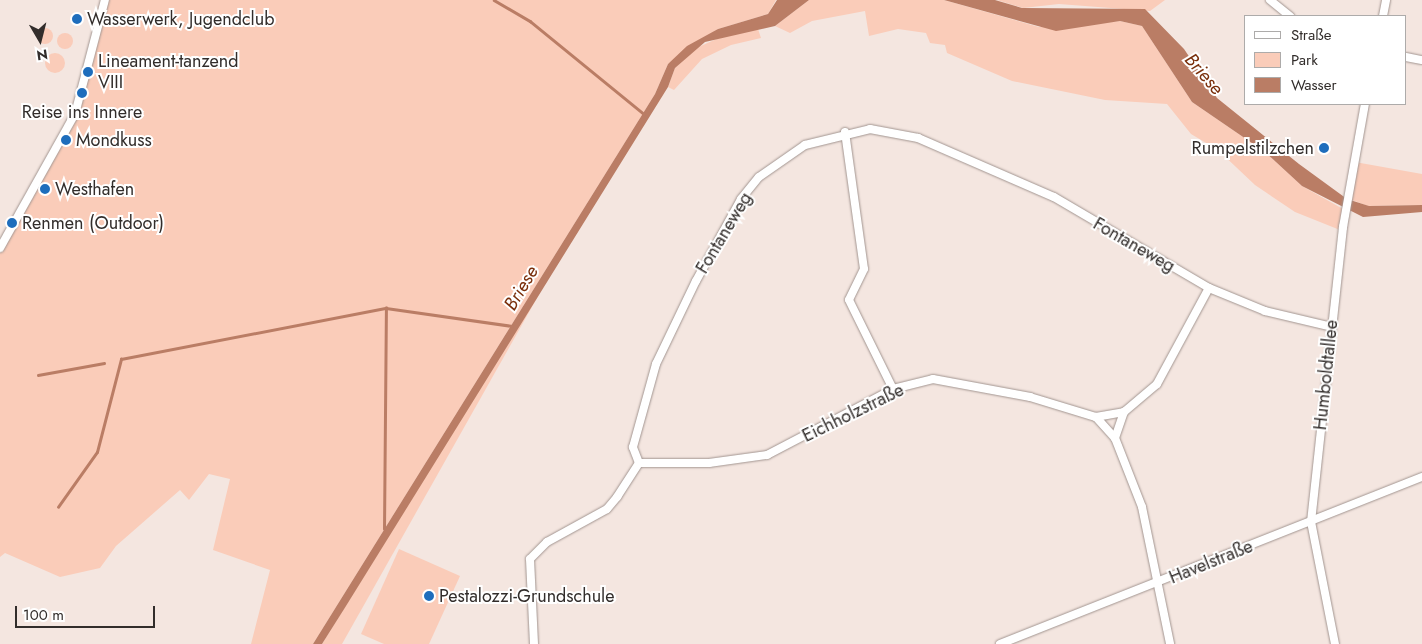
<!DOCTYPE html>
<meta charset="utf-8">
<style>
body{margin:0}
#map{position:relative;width:1422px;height:644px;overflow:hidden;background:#f4e6e0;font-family:Jost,sans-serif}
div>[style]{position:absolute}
.green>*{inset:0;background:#faccb9}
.round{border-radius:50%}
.water>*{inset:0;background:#ba7d65}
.stream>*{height:2.5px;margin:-1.25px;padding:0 1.25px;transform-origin:1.25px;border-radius:1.25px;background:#ba7d65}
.roads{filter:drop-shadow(0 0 1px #a29590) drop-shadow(0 0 1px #a29590)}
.street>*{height:8px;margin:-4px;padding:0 4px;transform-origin:4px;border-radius:4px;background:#fff}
.dots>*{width:14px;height:14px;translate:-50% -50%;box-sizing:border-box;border:2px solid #fff;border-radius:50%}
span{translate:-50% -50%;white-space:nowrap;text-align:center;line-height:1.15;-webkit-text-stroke:4px #fff;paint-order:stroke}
.poi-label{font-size:18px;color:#322d2b}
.left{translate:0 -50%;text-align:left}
.right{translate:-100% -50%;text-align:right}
.street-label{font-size:18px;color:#322d2b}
.water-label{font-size:19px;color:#7a2f0b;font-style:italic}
.legend{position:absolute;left:1244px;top:15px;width:162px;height:90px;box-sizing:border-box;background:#fff;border:1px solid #adabaa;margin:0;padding:6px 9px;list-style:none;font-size:15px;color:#322d2b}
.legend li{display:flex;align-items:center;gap:10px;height:25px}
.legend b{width:25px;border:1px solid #adabaa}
.north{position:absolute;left:15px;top:15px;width:50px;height:50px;-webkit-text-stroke:4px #fff;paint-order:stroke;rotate:172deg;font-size:14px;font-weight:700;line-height:20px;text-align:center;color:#322d2b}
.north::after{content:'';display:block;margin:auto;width:18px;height:22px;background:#322d2b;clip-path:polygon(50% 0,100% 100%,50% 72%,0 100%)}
.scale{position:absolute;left:15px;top:606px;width:140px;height:22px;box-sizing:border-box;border:2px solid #322d2b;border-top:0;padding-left:6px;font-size:15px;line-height:18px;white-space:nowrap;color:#322d2b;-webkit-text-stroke:4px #fff;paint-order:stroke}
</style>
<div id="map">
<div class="green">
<div style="clip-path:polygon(107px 0,776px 0,768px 14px,718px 29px,668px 64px,655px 94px,313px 644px,251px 644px,270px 570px,213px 550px,230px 479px,209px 474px,189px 500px,180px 490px,116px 546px,100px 568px,60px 577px,5px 553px,0 557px,0 253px,78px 117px)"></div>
<div style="clip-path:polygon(809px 0,944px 0,1039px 27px,1120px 21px,1142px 26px,1192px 102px,1265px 152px,1302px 186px,1343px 209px,1345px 232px,1295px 212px,1255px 185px,1218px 150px,1191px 134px,1167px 104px,1105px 100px,1012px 81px,947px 53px,945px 45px,930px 43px,926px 33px,898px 29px,869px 36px,865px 11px,812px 21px,790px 33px,775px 26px)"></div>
<div style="clip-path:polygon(997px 0,1165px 0,1150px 11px,1059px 4px,1023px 8px)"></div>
<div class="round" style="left:37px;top:28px;width:16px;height:16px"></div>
<div style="clip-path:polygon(758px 29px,761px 38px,731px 45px,702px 59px,674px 90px,668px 87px,675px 68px,694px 49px,730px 33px)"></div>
<div class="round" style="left:57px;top:33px;width:16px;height:16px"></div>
<div class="round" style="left:45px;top:53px;width:20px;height:20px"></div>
<div style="clip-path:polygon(1355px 162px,1422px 174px,1422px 205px,1368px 206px,1349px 199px)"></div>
<div style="clip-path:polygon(546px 282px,342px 644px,322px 644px,500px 356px)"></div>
<div style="clip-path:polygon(399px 549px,460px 576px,429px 644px,384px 644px,361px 634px)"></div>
</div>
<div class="water">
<div style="clip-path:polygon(777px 0,809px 0,775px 26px,705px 42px,675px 68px,668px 87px,346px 606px,322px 644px,313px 644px,655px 94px,668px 64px,687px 46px,718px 29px,768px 14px)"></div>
<div style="clip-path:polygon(944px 0,995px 0,1022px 8px,1145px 9px,1184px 49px,1217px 98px,1299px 164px,1347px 199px,1369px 206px,1422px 205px,1422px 212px,1363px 217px,1302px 186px,1265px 152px,1192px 102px,1142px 26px,1120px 21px,1056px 31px)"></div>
</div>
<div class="stream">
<div style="left:494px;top:0;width:42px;rotate:30.3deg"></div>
<div style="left:530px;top:21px;width:147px;rotate:39.2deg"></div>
<div style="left:38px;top:375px;width:67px;rotate:-10.3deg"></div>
<div style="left:58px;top:507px;width:67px;rotate:-54.7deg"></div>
<div style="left:97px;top:452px;width:96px;rotate:-75.5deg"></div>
<div style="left:121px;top:359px;width:270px;rotate:-10.9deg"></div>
<div style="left:386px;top:308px;width:127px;rotate:8.1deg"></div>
<div style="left:384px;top:529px;width:221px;rotate:-89.5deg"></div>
</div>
<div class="roads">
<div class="street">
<div style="left:1270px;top:0;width:26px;rotate:39deg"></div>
<div style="left:1383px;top:16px;width:16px;rotate:-79deg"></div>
<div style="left:1406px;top:57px;width:16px;rotate:11deg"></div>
<div style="left:845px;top:132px;width:138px;rotate:82.1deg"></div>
<div style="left:864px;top:269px;width:34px;rotate:116deg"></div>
<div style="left:849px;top:300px;width:99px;rotate:63.7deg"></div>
<div style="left:0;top:248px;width:154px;rotate:-60.8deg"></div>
<div style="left:75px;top:114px;width:118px;rotate:-75.3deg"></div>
<div style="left:1096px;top:417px;width:28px;rotate:48deg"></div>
<div style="left:1115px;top:438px;width:74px;rotate:68.6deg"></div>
<div style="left:1142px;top:507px;width:140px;rotate:78.4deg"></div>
<div style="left:1115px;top:438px;width:28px;rotate:-71deg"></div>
<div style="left:1124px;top:412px;width:43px;rotate:-40.3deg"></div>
<div style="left:1157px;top:384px;width:109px;rotate:-61.6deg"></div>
<div style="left:639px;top:463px;width:70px"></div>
<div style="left:709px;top:463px;width:59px;rotate:-7.9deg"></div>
<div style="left:767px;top:455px;width:142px;rotate:-27.6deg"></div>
<div style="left:893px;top:389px;width:41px;rotate:-14deg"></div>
<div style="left:933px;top:379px;width:99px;rotate:10.5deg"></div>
<div style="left:1030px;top:397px;width:69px;rotate:16.9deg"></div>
<div style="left:1096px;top:417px;width:28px;rotate:-10deg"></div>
<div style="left:534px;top:644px;width:85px;rotate:-92.7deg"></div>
<div style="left:530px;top:559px;width:24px;rotate:-45deg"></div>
<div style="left:547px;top:542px;width:68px;rotate:-28.8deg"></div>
<div style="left:607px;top:509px;width:16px;rotate:-50deg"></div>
<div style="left:617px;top:497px;width:40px;rotate:-57.1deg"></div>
<div style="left:639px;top:463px;width:17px;rotate:-111deg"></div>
<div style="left:633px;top:447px;width:86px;rotate:-74.5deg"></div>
<div style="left:656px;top:364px;width:92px;rotate:-64.3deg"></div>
<div style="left:696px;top:281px;width:94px;rotate:-61.2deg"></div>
<div style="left:741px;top:199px;width:28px;rotate:-51deg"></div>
<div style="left:759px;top:177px;width:56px;rotate:-34.8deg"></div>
<div style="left:805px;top:145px;width:67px;rotate:-13.8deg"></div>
<div style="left:870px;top:129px;width:49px;rotate:10.6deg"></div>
<div style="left:918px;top:138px;width:148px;rotate:23.5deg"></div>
<div style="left:1054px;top:197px;width:180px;rotate:30.4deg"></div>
<div style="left:1209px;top:288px;width:61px;rotate:22.3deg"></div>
<div style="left:1265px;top:311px;width:69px;rotate:13.4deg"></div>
<div style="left:1000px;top:644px;width:454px;rotate:-21.6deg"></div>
<div style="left:1335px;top:644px;width:124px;rotate:-101.1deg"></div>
<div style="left:1311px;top:522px;width:297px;rotate:-83.8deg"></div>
<div style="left:1343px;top:227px;width:125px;rotate:-79.9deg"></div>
</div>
</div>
<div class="dots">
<div style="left:77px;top:19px;background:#1e6dbc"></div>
<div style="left:88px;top:72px;background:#1e6dbc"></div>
<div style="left:82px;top:93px;background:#1e6dbc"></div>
<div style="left:66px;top:140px;background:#1e6dbc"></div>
<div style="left:1324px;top:148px;background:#1e6dbc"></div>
<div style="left:45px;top:189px;background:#1e6dbc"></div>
<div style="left:12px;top:223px;background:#1e6dbc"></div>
<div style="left:429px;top:596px;background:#1e6dbc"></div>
</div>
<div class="poi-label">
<span class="left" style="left:87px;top:19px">Wasserwerk, Jugendclub</span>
<span class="left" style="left:98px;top:72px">Lineament-tanzend<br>VIII</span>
<span style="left:82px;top:112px">Reise ins Innere</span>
<span class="left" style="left:76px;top:140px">Mondkuss</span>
<span class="right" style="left:1314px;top:148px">Rumpelstilzchen</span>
<span class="left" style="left:55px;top:189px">Westhafen</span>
<span class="left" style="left:22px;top:223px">Renmen (Outdoor)</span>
<span class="left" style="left:439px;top:596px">Pestalozzi-Grundschule</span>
</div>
<div class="street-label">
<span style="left:724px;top:233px;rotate:-59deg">Fontaneweg</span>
<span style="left:1134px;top:245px;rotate:30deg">Fontaneweg</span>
<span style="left:1326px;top:375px;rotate:-84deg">Humboldtallee</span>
<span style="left:853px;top:413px;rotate:-26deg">Eichholzstraße</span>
<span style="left:1211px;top:562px;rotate:-22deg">Havelstraße</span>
</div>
<div class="water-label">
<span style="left:1204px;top:74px;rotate:49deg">Briese</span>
<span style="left:521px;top:288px;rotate:-59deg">Briese</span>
</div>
<ul class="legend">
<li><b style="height:6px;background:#fff"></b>Straße</li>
<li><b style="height:14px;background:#faccb9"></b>Park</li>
<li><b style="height:14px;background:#ba7d65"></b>Wasser</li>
</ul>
<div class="north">N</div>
<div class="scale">100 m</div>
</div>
